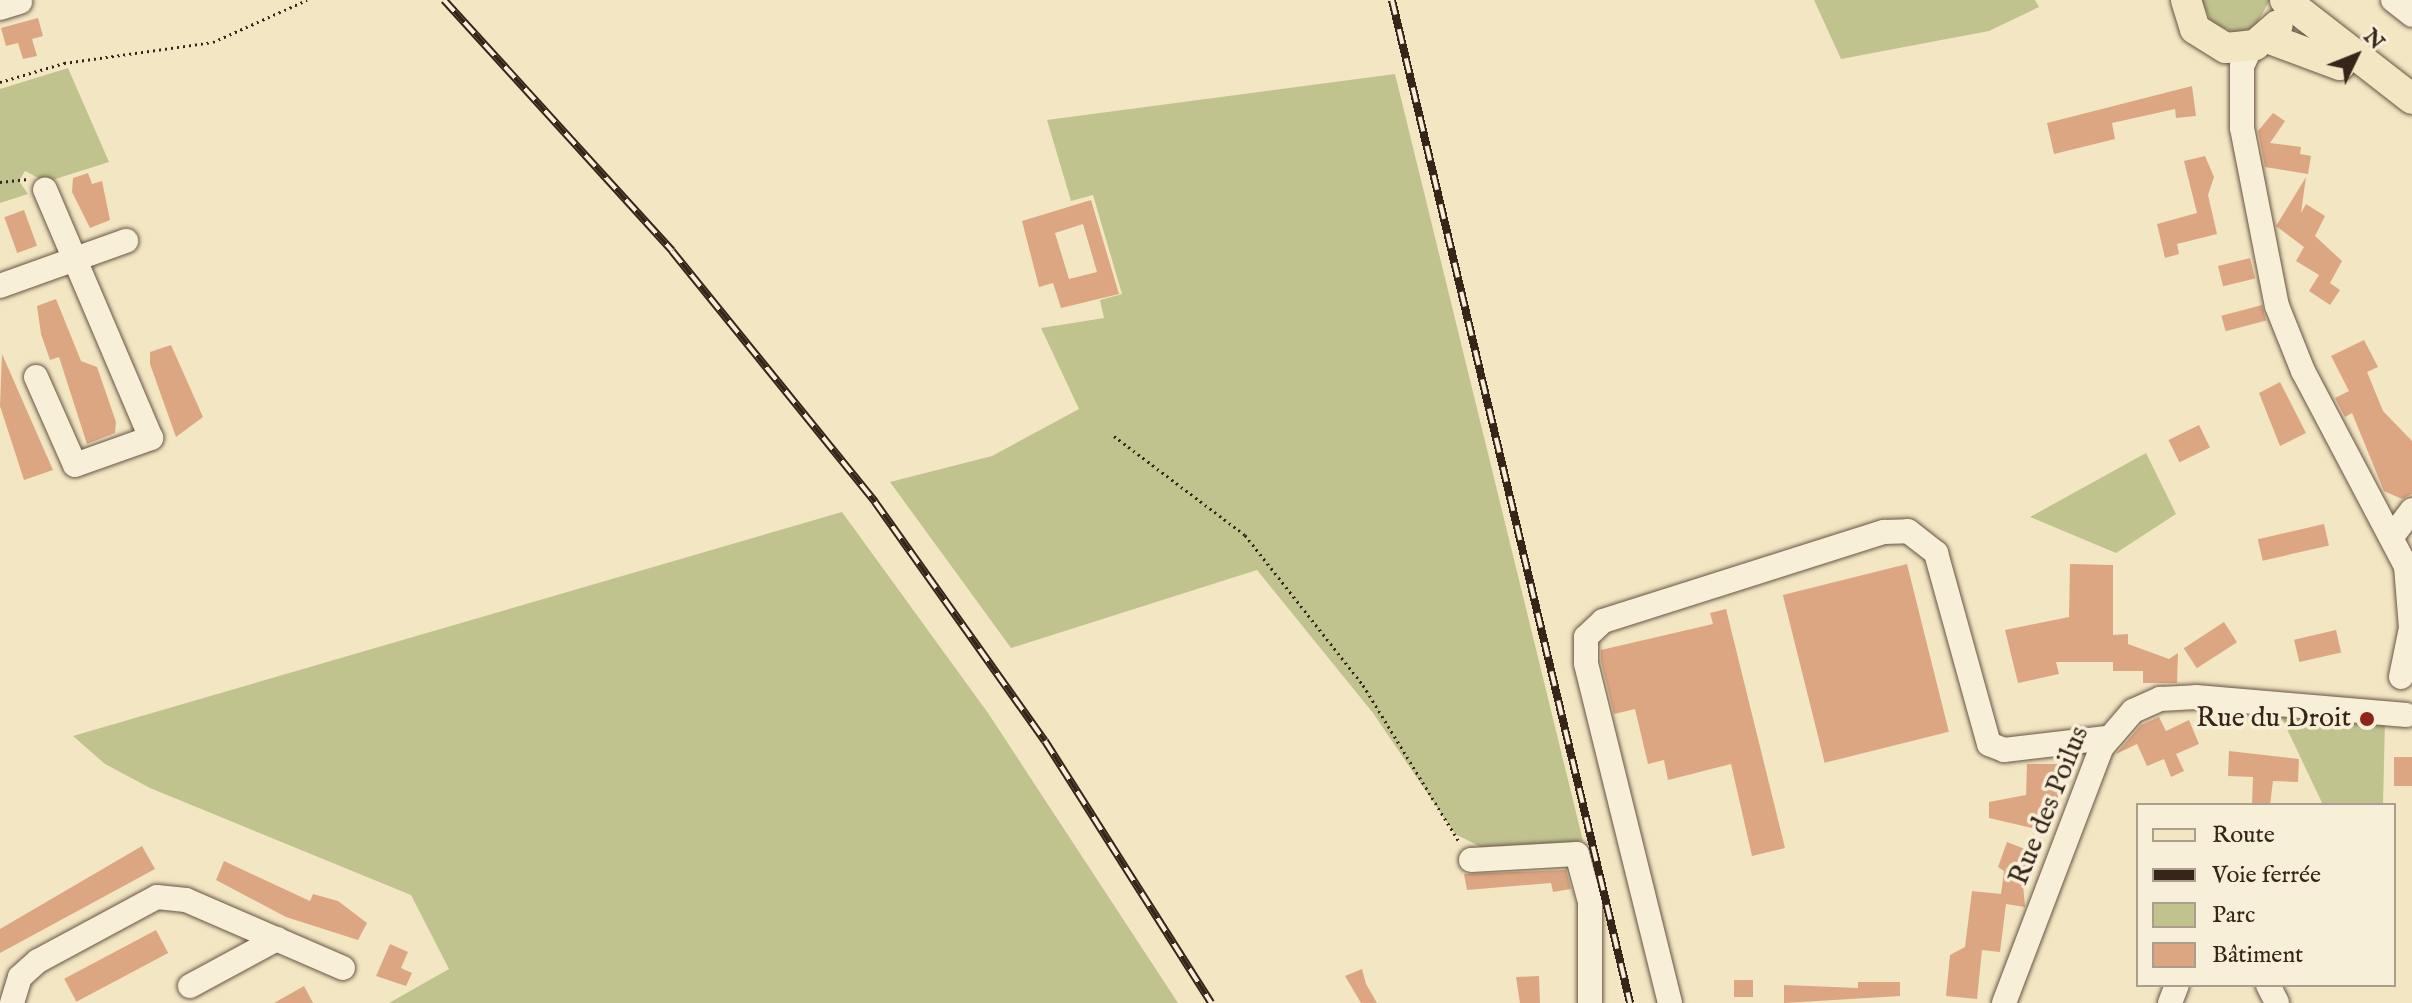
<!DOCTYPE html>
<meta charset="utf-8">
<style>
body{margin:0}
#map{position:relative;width:2412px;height:1003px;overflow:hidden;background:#f3e6c3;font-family:"IM FELL English",serif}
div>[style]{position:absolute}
.green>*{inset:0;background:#c1c38f}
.building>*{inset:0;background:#dda682;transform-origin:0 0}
.path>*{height:3px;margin-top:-1.5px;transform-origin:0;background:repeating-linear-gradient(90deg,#38251a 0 2px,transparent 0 6px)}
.roads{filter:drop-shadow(0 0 2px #675544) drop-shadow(0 0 2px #675544)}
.minor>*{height:24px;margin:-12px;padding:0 12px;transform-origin:12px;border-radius:12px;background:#f7efd8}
.major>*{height:30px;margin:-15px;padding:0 15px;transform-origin:15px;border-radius:15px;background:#f3e6c3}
.rail>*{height:8px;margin-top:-4px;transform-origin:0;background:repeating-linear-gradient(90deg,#f7efd8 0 15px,#38251a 0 30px);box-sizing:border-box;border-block:2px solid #38251a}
.dots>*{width:22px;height:22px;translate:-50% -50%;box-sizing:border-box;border:4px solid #f7efd8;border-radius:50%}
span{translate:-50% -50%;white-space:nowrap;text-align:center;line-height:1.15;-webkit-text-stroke:7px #f7efd8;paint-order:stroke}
.poi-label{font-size:28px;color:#38251a}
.right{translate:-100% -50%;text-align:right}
.street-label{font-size:28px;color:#38251a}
.legend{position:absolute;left:2136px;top:803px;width:260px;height:184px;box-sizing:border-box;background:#f7efd8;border:2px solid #ab9e8c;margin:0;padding:10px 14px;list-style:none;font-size:24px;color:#38251a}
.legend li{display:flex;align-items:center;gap:16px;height:40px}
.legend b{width:40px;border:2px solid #ab9e8c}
.north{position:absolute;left:2316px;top:16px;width:80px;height:80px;-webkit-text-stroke:6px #f7efd8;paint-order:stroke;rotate:47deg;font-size:22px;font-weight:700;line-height:32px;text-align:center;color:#38251a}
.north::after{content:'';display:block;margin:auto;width:28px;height:36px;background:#38251a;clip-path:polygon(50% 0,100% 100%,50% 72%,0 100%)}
</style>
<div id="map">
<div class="green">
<div style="clip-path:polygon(1814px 0,2035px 0,2039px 7px,1989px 31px,1841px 59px)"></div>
<div style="clip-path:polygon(2201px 0,2270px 0,2255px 27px,2236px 33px,2212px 23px)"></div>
<div style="clip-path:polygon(68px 68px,109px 162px,46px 182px,25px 171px,19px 181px,28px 194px,0 203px,0 89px)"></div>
<div style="clip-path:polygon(1395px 74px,1583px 841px,1481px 847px,1455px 834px,1373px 713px,1257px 570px,1011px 648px,890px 482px,992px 456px,1079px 409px,1041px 328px,1104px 318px,1100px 300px,1122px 294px,1093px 195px,1071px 201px,1047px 120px)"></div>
<div style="clip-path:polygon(2146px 453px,2176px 514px,2116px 553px,2030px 517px)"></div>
<div style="clip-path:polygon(842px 512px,988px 713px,1178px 1003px,389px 1003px,449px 969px,411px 895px,150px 788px,105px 764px,73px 736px)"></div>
<div style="clip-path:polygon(2279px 712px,2385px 720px,2383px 805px,2323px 805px)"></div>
</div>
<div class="building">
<div style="clip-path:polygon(38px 18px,43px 36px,32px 39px,37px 56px,23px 59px,18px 43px,6px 46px,1px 28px)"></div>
<div style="clip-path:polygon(2192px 86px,2196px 116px,2176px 118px,2175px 109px,2112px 123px,2115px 139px,2054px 154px,2047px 123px)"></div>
<div style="clip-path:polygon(2273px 113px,2285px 121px,2270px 143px,2301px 147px,2300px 154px,2311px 156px,2308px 174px,2265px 167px,2258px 131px)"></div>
<div style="clip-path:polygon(2205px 156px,2214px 177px,2208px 195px,2217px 234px,2177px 244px,2179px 254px,2165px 258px,2157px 224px,2197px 213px,2184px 161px)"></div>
<div style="clip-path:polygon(88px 173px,92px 184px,102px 181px,110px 220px,90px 228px,72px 192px,73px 178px)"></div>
<div style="clip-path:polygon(2306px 177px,2301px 213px,2306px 204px,2325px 216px,2315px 236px,2342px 261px,2330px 283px,2340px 290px,2330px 305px,2309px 291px,2319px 275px,2296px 261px,2304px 247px,2276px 226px)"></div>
<div style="clip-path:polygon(evenodd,1091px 200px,1119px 294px,1061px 308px,1053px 283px,1039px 287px,1022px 221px,1091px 200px,1083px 224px,1097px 272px,1069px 279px,1055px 233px,1083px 224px)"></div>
<div style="left:24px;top:210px;width:38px;height:21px;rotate:70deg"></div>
<div style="left:2250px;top:258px;width:21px;height:33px;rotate:76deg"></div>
<div style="clip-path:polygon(56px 299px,81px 361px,97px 367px,116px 422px,115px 433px,87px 444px,59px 357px,50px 360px,41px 334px,37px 306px)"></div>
<div style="left:2262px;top:305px;width:16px;height:42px;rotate:75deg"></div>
<div style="clip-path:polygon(2364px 340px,2378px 367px,2367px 372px,2383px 411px,2412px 441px,2412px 494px,2402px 499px,2384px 491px,2352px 413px,2345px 417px,2335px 398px,2349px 391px,2331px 356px)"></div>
<div style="clip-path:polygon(171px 345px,203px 417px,176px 437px,150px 364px,150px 352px)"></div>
<div style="clip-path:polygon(2px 354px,53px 470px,24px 480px,0 406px)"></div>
<div style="clip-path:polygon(2280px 382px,2306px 433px,2280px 446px,2259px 393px)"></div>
<div style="left:2199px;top:425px;width:25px;height:34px;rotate:64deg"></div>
<div style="left:2324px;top:524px;width:22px;height:68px;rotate:77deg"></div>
<div style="left:1907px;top:564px;width:173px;height:128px;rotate:76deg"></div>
<div style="clip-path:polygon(2070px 564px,2113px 565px,2113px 635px,2128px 634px,2128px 644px,2169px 659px,2178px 653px,2177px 683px,2143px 683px,2143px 671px,2113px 671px,2113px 662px,2056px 662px,2059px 674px,2018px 683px,2005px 630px,2069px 617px)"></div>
<div style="clip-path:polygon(1726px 609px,1785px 848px,1752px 856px,1731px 764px,1668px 780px,1664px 760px,1648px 764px,1635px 709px,1614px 714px,1601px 661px,1601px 650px,1713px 624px,1710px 613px)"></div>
<div style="left:2224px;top:622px;width:24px;height:48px;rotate:57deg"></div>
<div style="left:2336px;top:630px;width:23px;height:43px;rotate:77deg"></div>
<div style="clip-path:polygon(2159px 717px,2166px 731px,2189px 720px,2199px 744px,2176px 754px,2184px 771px,2171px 777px,2164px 759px,2147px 766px,2137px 744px,2116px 754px,2141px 725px)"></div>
<div style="clip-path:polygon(2229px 751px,2299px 759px,2298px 782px,2273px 781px,2270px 805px,2252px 805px,2253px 777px,2228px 776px)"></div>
<div style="left:2394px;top:757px;width:18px;height:29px"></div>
<div style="clip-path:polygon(2027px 764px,2058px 764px,2058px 798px,2043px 798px,2041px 830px,1989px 818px,1989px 802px,2026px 795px)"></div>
<div style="clip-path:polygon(2007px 842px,2035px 853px,2023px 884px,2025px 907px,2006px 904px,2000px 952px,1982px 950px,1977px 999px,1946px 996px,1950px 955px,1965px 947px,1972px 891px,2001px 894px,2004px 871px,1998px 867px)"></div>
<div style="clip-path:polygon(142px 846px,155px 869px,0 953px,0 929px)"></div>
<div style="clip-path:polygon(224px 861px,310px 901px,313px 894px,338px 901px,367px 923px,358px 940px,286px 917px,216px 880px)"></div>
<div style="clip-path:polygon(1566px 870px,1571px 889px,1553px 892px,1551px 883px,1467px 890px,1464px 874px)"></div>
<div style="left:156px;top:930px;width:26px;height:104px;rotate:62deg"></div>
<div style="clip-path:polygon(390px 944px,408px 952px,401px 968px,412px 973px,406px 986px,376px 976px)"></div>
<div style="clip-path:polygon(1362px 969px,1366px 984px,1377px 1003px,1361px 1003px,1345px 976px)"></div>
<div style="clip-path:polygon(1539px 976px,1540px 1003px,1520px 1003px,1516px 977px)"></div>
<div style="left:1734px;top:980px;width:19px;height:17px"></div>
<div style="clip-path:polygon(1858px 982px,1900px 982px,1900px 996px,1784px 1003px,1784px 985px,1858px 988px)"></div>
<div style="clip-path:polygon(304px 986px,313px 1003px,274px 1003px)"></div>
</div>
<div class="path">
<div style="left:0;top:82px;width:67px;rotate:-16.5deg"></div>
<div style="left:64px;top:63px;width:150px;rotate:-8deg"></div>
<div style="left:213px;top:42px;width:103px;rotate:-24.1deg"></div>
<div style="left:0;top:182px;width:28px;rotate:-6deg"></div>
<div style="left:1114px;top:436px;width:164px;rotate:37.1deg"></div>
<div style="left:1245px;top:535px;width:191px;rotate:51.8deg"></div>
<div style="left:1363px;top:685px;width:185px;rotate:58.5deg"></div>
</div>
<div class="roads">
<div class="minor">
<div style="left:2393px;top:0;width:24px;rotate:38deg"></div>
<div style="left:0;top:8px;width:21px;rotate:-17deg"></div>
<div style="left:2251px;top:47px;width:21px;rotate:115deg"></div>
<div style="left:2242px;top:66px;width:62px;rotate:90deg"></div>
<div style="left:2242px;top:128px;width:181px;rotate:78.9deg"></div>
<div style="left:2277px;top:306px;width:70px;rotate:68.2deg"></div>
<div style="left:2303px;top:371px;width:234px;rotate:62.2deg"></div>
<div style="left:0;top:286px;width:134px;rotate:-19.7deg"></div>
<div style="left:36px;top:377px;width:96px;rotate:66.1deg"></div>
<div style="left:75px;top:465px;width:81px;rotate:-19.6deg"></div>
<div style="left:151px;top:438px;width:270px;rotate:-113.1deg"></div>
<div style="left:2394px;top:534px;width:30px;rotate:-53deg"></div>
<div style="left:2401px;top:677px;width:50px;rotate:-78.5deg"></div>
<div style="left:2411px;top:628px;width:62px;rotate:-94.6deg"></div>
<div style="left:1471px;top:860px;width:106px;rotate:-3.2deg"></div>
<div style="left:1577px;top:854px;width:50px;rotate:74.8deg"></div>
<div style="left:1590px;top:902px;width:101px;rotate:90deg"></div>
<div style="left:2268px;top:985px;width:20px;rotate:63deg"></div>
<div style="left:190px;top:986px;width:99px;rotate:-28.4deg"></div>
<div style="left:12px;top:1003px;width:27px;rotate:-73deg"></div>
<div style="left:20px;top:977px;width:24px;rotate:-42deg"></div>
<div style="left:38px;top:961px;width:135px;rotate:-28.3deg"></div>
<div style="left:157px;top:897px;width:29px;rotate:6deg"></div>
<div style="left:186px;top:900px;width:171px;rotate:23.4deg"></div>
<div style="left:1670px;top:1003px;width:350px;rotate:-103.9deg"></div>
<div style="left:1586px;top:663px;width:26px;rotate:-90deg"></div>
<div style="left:1586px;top:637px;width:23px;rotate:-43deg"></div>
<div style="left:1603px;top:621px;width:295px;rotate:-17.6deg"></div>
<div style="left:1884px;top:532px;width:24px;rotate:-2deg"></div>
<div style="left:1908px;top:531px;width:36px;rotate:38deg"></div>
<div style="left:1936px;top:553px;width:198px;rotate:74.5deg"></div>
<div style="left:1989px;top:744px;width:16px;rotate:22deg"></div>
<div style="left:2004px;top:750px;width:103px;rotate:-6.7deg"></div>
<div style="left:2004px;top:1003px;width:274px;rotate:-69.1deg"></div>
<div style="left:2102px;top:747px;width:48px;rotate:-49.3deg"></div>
<div style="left:2133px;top:711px;width:30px;rotate:-24deg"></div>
<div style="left:2160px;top:699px;width:36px;rotate:-3deg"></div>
<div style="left:2196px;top:697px;width:211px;rotate:4.9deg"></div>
<div style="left:2170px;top:1003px;width:19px;rotate:-69deg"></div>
</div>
<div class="major">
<div style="left:2186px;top:0;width:30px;rotate:73deg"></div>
<div style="left:2195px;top:29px;width:36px;rotate:32deg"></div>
<div style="left:2226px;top:48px;width:29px;rotate:-6deg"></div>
<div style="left:2255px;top:45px;width:30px;rotate:-41deg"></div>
<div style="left:2285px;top:0;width:161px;rotate:37.9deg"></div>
<div style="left:2267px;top:38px;width:78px;rotate:20.3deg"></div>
</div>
</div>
<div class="rail">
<div style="left:444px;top:0;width:339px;rotate:47.7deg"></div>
<div style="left:672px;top:251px;width:323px;rotate:51deg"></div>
<div style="left:875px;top:502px;width:293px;rotate:54.6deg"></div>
<div style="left:1045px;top:741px;width:310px;rotate:57.6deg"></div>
<div style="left:1392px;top:0;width:1031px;rotate:76.65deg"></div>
</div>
<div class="dots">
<div style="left:2367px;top:719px;background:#8f2418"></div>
</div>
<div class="poi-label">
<span class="right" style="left:2351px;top:719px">Rue du Droit</span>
</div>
<div class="street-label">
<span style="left:2050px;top:806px;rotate:-68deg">Rue des Poilus</span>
</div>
<ul class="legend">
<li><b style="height:10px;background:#f3e6c3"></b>Route</li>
<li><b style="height:10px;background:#38251a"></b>Voie ferrée</li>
<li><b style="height:22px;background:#c1c38f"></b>Parc</li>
<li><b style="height:22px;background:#dda682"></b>Bâtiment</li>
</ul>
<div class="north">N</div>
</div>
